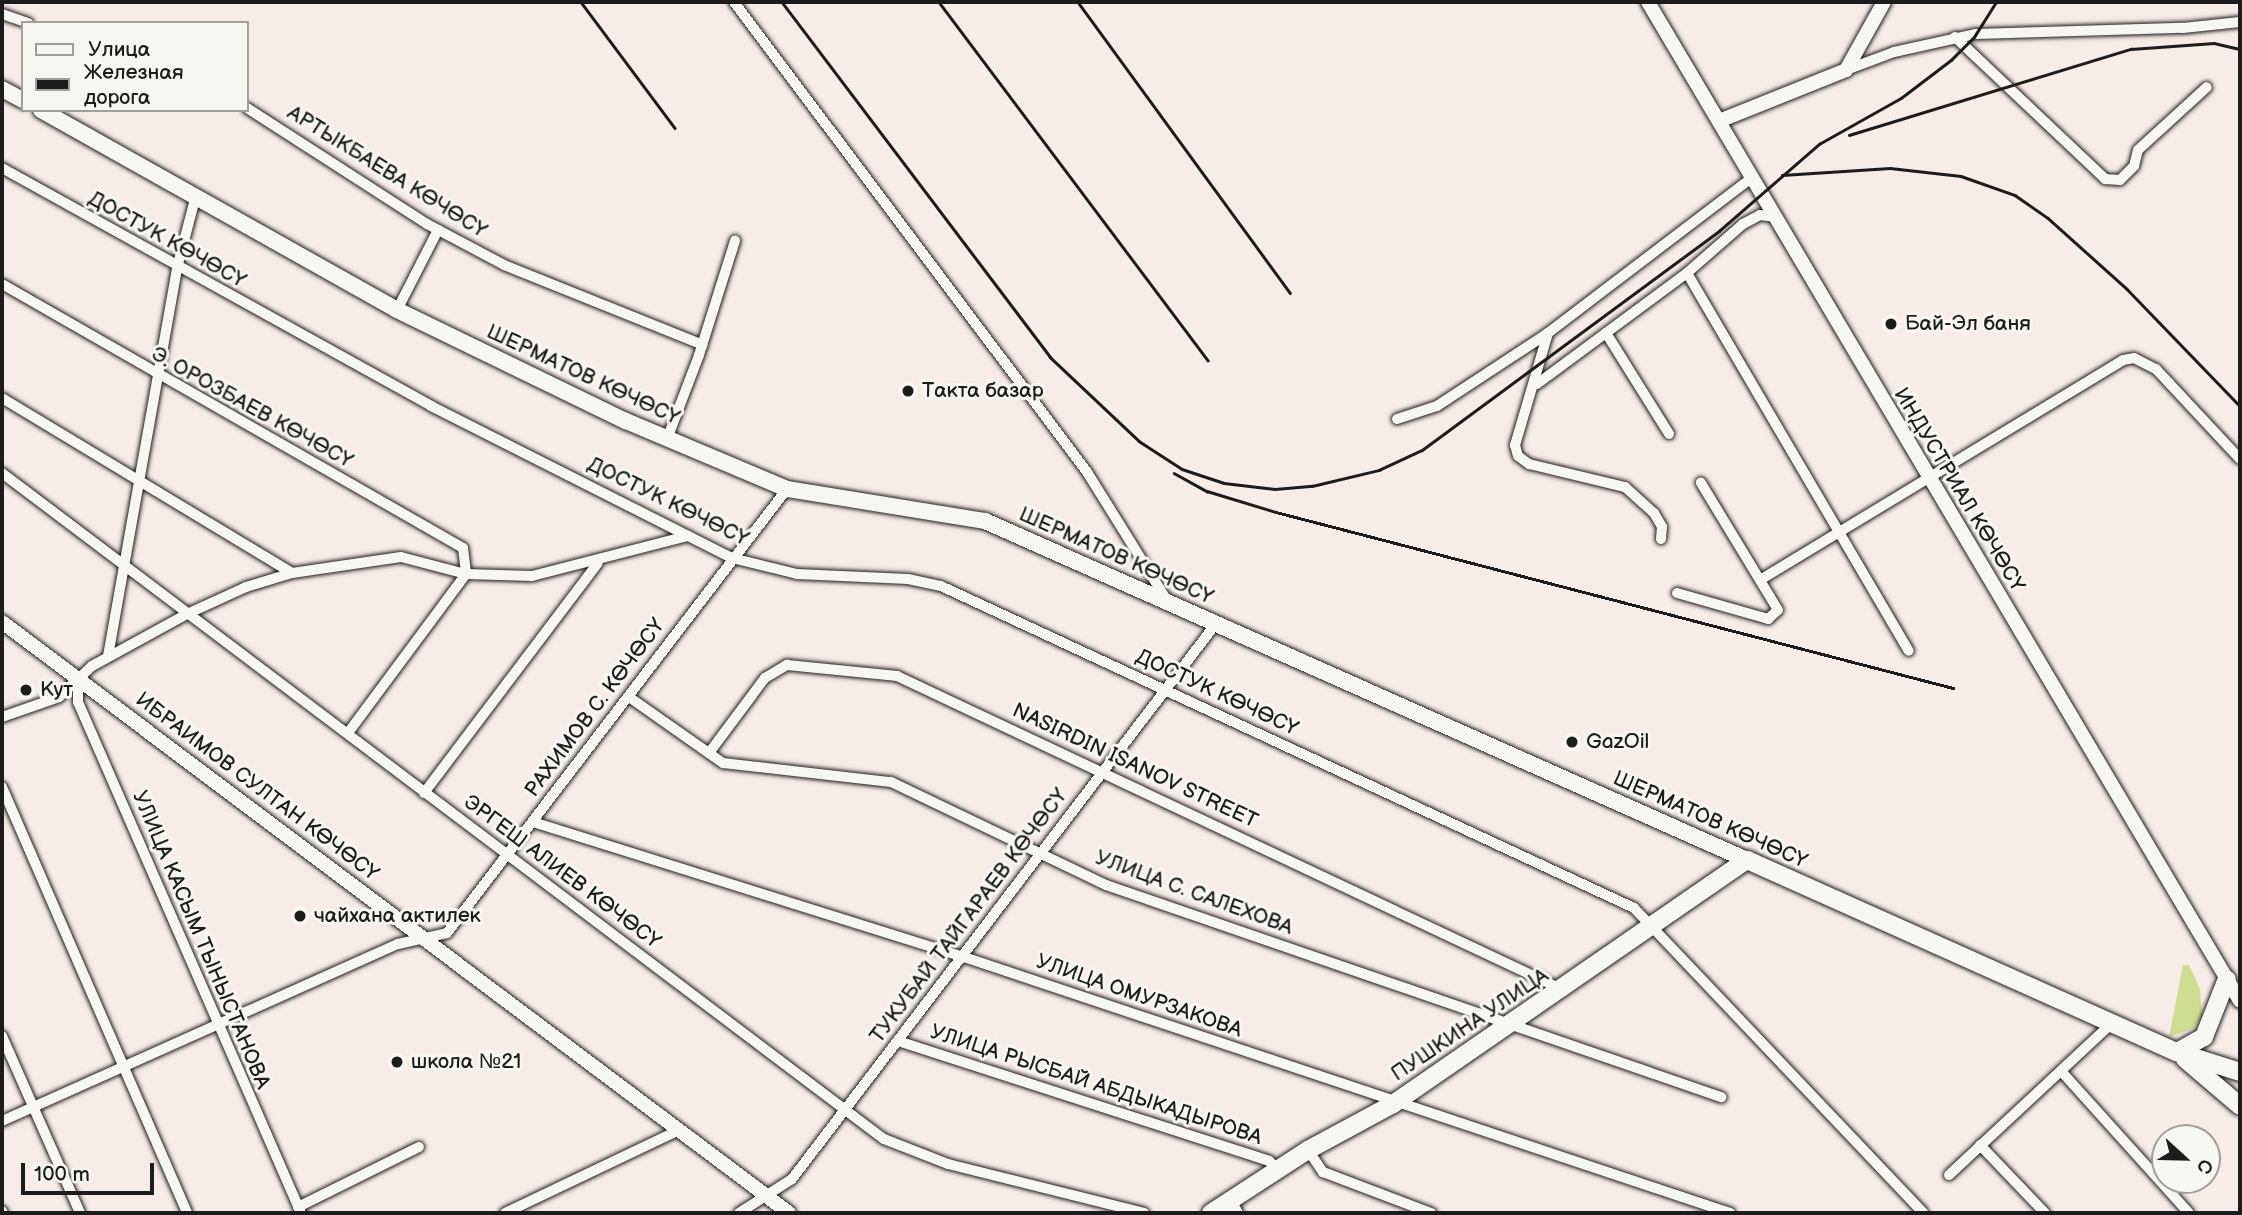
<!DOCTYPE html>
<meta charset="utf-8">
<style>
body{margin:0}
#map{position:relative;width:2242px;height:1215px;overflow:hidden;background:#f6ede9;font-family:"Balsamiq Sans",sans-serif}
div>[style]{position:absolute}
.green>*{inset:0;background:#cfdd91}
.roads{filter:drop-shadow(0 0 2px #1c1c1c) drop-shadow(0 0 2px #1c1c1c)}
.minor>*{height:10px;margin:-5px;padding:0 5px;transform-origin:5px;border-radius:5px;background:#f6f6f2}
.secondary>*{height:14px;margin:-7px;padding:0 7px;transform-origin:7px;border-radius:7px;background:#f6f6f2}
.primary>*{height:16px;margin:-8px;padding:0 8px;transform-origin:8px;border-radius:8px;background:#f6f6f2}
.trunk>*{height:18px;margin:-9px;padding:0 9px;transform-origin:9px;border-radius:9px;background:#f6f6f2}
.rail>*{height:2.5px;margin:-1.25px;padding:0 1.25px;transform-origin:1.25px;border-radius:1.25px;background:#1c1c1c}
.dots>*{width:19px;height:19px;translate:-50% -50%;box-sizing:border-box;border:4px solid #f6f6f2;border-radius:50%}
span{translate:-50% -50%;white-space:nowrap;text-align:center;line-height:1.15;-webkit-text-stroke:6px #f6f6f2;paint-order:stroke}
.street-label{font-size:21px;color:#1c1c1c}
.poi-label{font-size:21px;color:#1c1c1c}
.left{translate:0 -50%;text-align:left}
.frame{position:absolute;inset:0;border:4px solid #1c1c1c;pointer-events:none}
.legend{position:absolute;left:21px;top:21px;width:228px;height:91px;box-sizing:border-box;background:#f6f6f2;border:2px solid #9f9f9c;margin:0;padding:9px 12px;list-style:none;font-size:21px;color:#1c1c1c}
.legend li{display:flex;align-items:center;gap:14px;height:35px}
.legend b{width:35px;border:2px solid #9f9f9c}
.north{position:absolute;left:2151px;top:1124px;width:70px;height:70px;box-sizing:border-box;background:#f6f6f2;border:2px solid #9f9f9c;border-radius:50%;rotate:112deg;font-size:19px;font-weight:700;line-height:28px;text-align:center;color:#1c1c1c}
.north::after{content:'';display:block;margin:auto;width:24px;height:32px;background:#1c1c1c;clip-path:polygon(50% 0,100% 100%,50% 72%,0 100%)}
.scale{position:absolute;left:21px;top:1163px;width:133px;height:32px;box-sizing:border-box;border:4px solid #1c1c1c;border-top:0;padding-left:9px;font-size:21px;line-height:24px;white-space:nowrap;color:#1c1c1c;-webkit-text-stroke:5px #f6f6f2;paint-order:stroke}
</style>
<div id="map">
<div class="green">
<div style="clip-path:polygon(2183px 965px,2189px 965px,2200px 989px,2202px 1016px,2194px 1028px,2169px 1037px)"></div>
</div>
<div class="roads">
<div class="minor">
<div style="left:734px;top:2px;width:588px;rotate:53.09deg"></div>
<div style="left:1087px;top:472px;width:153px;rotate:58.1deg"></div>
<div style="left:2px;top:14px;width:28px;rotate:19deg"></div>
<div style="left:1955px;top:37px;width:207px;rotate:43.4deg"></div>
<div style="left:2105px;top:179px;width:15px;rotate:4deg"></div>
<div style="left:2120px;top:180px;width:20px;rotate:-45deg"></div>
<div style="left:2134px;top:166px;width:16px;rotate:-76deg"></div>
<div style="left:2138px;top:150px;width:93px;rotate:-42.4deg"></div>
<div style="left:1846px;top:70px;width:51px;rotate:-20.6deg"></div>
<div style="left:1894px;top:52px;width:84px;rotate:-12.4deg"></div>
<div style="left:1976px;top:34px;width:207px;rotate:-1.7deg"></div>
<div style="left:2183px;top:28px;width:57px;rotate:-6deg"></div>
<div style="left:247px;top:108px;width:214px;rotate:32.8deg"></div>
<div style="left:427px;top:224px;width:87px;rotate:28deg"></div>
<div style="left:504px;top:265px;width:214px;rotate:21.9deg"></div>
<div style="left:2px;top:168px;width:491px;rotate:29deg"></div>
<div style="left:431px;top:406px;width:337px;rotate:26.8deg"></div>
<div style="left:732px;top:558px;width:67px;rotate:13.8deg"></div>
<div style="left:797px;top:574px;width:111px;rotate:2.6deg"></div>
<div style="left:908px;top:579px;width:34px;rotate:12deg"></div>
<div style="left:941px;top:586px;width:764px;rotate:24.92deg"></div>
<div style="left:1634px;top:908px;width:420px;rotate:46.5deg"></div>
<div style="left:1687px;top:273px;width:438px;rotate:59.6deg"></div>
<div style="left:2px;top:284px;width:531px;rotate:29.8deg"></div>
<div style="left:463px;top:548px;width:26px;rotate:83deg"></div>
<div style="left:466px;top:574px;width:198px;rotate:126.6deg"></div>
<div style="left:397px;top:310px;width:90px;rotate:-62.9deg"></div>
<div style="left:1548px;top:333px;width:117px;rotate:106.4deg"></div>
<div style="left:1515px;top:445px;width:11px;rotate:75deg"></div>
<div style="left:1518px;top:456px;width:14px;rotate:36deg"></div>
<div style="left:1529px;top:464px;width:99px;rotate:13.5deg"></div>
<div style="left:1625px;top:487px;width:39px;rotate:42deg"></div>
<div style="left:1654px;top:513px;width:16px;rotate:60deg"></div>
<div style="left:1662px;top:527px;width:12px;rotate:95deg"></div>
<div style="left:1606px;top:333px;width:119px;rotate:58deg"></div>
<div style="left:1537px;top:384px;width:187px;rotate:-36.5deg"></div>
<div style="left:1687px;top:273px;width:74px;rotate:-41.2deg"></div>
<div style="left:1743px;top:224px;width:19px;rotate:-28deg"></div>
<div style="left:1760px;top:215px;width:16px;rotate:7deg"></div>
<div style="left:2px;top:398px;width:339px;rotate:31.1deg"></div>
<div style="left:1397px;top:419px;width:42px;rotate:-18deg"></div>
<div style="left:1437px;top:406px;width:133px;rotate:-33.3deg"></div>
<div style="left:1548px;top:333px;width:258px;rotate:-37.3deg"></div>
<div style="left:667px;top:439px;width:90px;rotate:-69.1deg"></div>
<div style="left:699px;top:355px;width:120px;rotate:-72.5deg"></div>
<div style="left:2px;top:473px;width:1105px;rotate:37.06deg"></div>
<div style="left:884px;top:1139px;width:69px;rotate:21.3deg"></div>
<div style="left:948px;top:1164px;width:202px;rotate:14deg"></div>
<div style="left:1760px;top:580px;width:424px;rotate:-31.2deg"></div>
<div style="left:2123px;top:360px;width:11px;rotate:-10deg"></div>
<div style="left:2134px;top:358px;width:25px;rotate:27deg"></div>
<div style="left:2156px;top:369px;width:123px;rotate:47deg"></div>
<div style="left:1677px;top:593px;width:95px;rotate:15.9deg"></div>
<div style="left:1768px;top:619px;width:13px;rotate:-42deg"></div>
<div style="left:1778px;top:610px;width:149px;rotate:-121.2deg"></div>
<div style="left:108px;top:656px;width:394px;rotate:-79.9deg"></div>
<div style="left:177px;top:268px;width:75px;rotate:-75.4deg"></div>
<div style="left:78px;top:678px;width:24px;rotate:90deg"></div>
<div style="left:78px;top:702px;width:558px;rotate:66.42deg"></div>
<div style="left:629px;top:697px;width:115px;rotate:35.1deg"></div>
<div style="left:723px;top:763px;width:169px;rotate:6.5deg"></div>
<div style="left:891px;top:782px;width:238px;rotate:25.6deg"></div>
<div style="left:1106px;top:885px;width:651px;rotate:19.02deg"></div>
<div style="left:2px;top:717px;width:60px;rotate:-19.3deg"></div>
<div style="left:59px;top:697px;width:45px;rotate:-43.2deg"></div>
<div style="left:92px;top:666px;width:108px;rotate:-28.7deg"></div>
<div style="left:187px;top:614px;width:65px;rotate:-24.6deg"></div>
<div style="left:246px;top:587px;width:48px;rotate:-16.9deg"></div>
<div style="left:292px;top:573px;width:110px;rotate:-8.4deg"></div>
<div style="left:401px;top:557px;width:67px;rotate:14.7deg"></div>
<div style="left:466px;top:574px;width:66px;rotate:1.7deg"></div>
<div style="left:532px;top:576px;width:161px;rotate:-14.4deg"></div>
<div style="left:709px;top:753px;width:94px;rotate:-53.3deg"></div>
<div style="left:765px;top:678px;width:26px;rotate:-31deg"></div>
<div style="left:787px;top:665px;width:111px;rotate:5.7deg"></div>
<div style="left:897px;top:676px;width:736px;rotate:25.24deg"></div>
<div style="left:2px;top:787px;width:464px;rotate:66.5deg"></div>
<div style="left:424px;top:793px;width:288px;rotate:-52.9deg"></div>
<div style="left:533px;top:822px;width:452px;rotate:17.4deg"></div>
<div style="left:964px;top:957px;width:808px;rotate:18.48deg"></div>
<div style="left:2px;top:1036px;width:193px;rotate:66.2deg"></div>
<div style="left:898px;top:1041px;width:390px;rotate:17.9deg"></div>
<div style="left:1269px;top:1161px;width:13px;rotate:42deg"></div>
<div style="left:2061px;top:1071px;width:191px;rotate:48deg"></div>
<div style="left:2px;top:1121px;width:434px;rotate:-24.1deg"></div>
<div style="left:398px;top:944px;width:50px;rotate:-12.7deg"></div>
<div style="left:447px;top:933px;width:559px;rotate:-52.56deg"></div>
<div style="left:1980px;top:1145px;width:94px;rotate:46.3deg"></div>
<div style="left:1308px;top:1150px;width:27px;rotate:56deg"></div>
<div style="left:1323px;top:1172px;width:116px;rotate:20.8deg"></div>
<div style="left:1949px;top:1175px;width:221px;rotate:-43deg"></div>
<div style="left:1230px;top:1199px;width:16px;rotate:60deg"></div>
<div style="left:298px;top:1207px;width:135px;rotate:-26.4deg"></div>
<div style="left:2px;top:1211px;width:2px;rotate:63deg"></div>
<div style="left:505px;top:1213px;width:193px;rotate:-25.5deg"></div>
<div style="left:739px;top:1213px;width:63px;rotate:-32.7deg"></div>
<div style="left:792px;top:1179px;width:697px;rotate:-52.64deg"></div>
</div>
<div class="secondary">
<div style="left:1648px;top:2px;width:1161px;rotate:59.35deg"></div>
<div style="left:1719px;top:121px;width:137px;rotate:-21.9deg"></div>
<div style="left:1846px;top:70px;width:78px;rotate:-60.8deg"></div>
<div style="left:2px;top:622px;width:984px;rotate:36.9deg"></div>
</div>
<div class="primary">
<div style="left:2px;top:89px;width:24px;rotate:28deg"></div>
<div style="left:41px;top:110px;width:408px;rotate:29.3deg"></div>
<div style="left:397px;top:310px;width:254px;rotate:25.9deg"></div>
<div style="left:626px;top:421px;width:175px;rotate:22.9deg"></div>
<div style="left:787px;top:489px;width:201px;rotate:9.2deg"></div>
<div style="left:985px;top:521px;width:834px;rotate:23.98deg"></div>
</div>
<div class="trunk">
<div style="left:2177px;top:1052px;width:31px;rotate:-29deg"></div>
<div style="left:2204px;top:1037px;width:62px;rotate:-68.4deg"></div>
<div style="left:2185px;top:1059px;width:72px;rotate:40.5deg"></div>
<div style="left:1211px;top:1213px;width:116px;rotate:-33deg"></div>
<div style="left:1308px;top:1150px;width:97px;rotate:-28.4deg"></div>
<div style="left:1393px;top:1104px;width:430px;rotate:-34.6deg"></div>
<div style="left:1747px;top:860px;width:471px;rotate:24.1deg"></div>
<div style="left:2177px;top:1052px;width:66px;rotate:17.6deg"></div>
</div>
</div>
<div class="rail">
<div style="left:581px;top:2px;width:157px;rotate:53.3deg"></div>
<div style="left:782px;top:2px;width:445px;rotate:52.9deg"></div>
<div style="left:1050px;top:357px;width:122px;rotate:43.3deg"></div>
<div style="left:1139px;top:441px;width:51px;rotate:33.1deg"></div>
<div style="left:1182px;top:469px;width:44px;rotate:18.4deg"></div>
<div style="left:1224px;top:483px;width:51px;rotate:6.7deg"></div>
<div style="left:1275px;top:489px;width:37px;rotate:-5deg"></div>
<div style="left:1312px;top:486px;width:69px;rotate:-13.4deg"></div>
<div style="left:1379px;top:470px;width:47px;rotate:-24.9deg"></div>
<div style="left:1422px;top:450px;width:369px;rotate:-36.4deg"></div>
<div style="left:1719px;top:231px;width:133px;rotate:-41deg"></div>
<div style="left:1819px;top:144px;width:94px;rotate:-29.3deg"></div>
<div style="left:1901px;top:98px;width:63px;rotate:-37.2deg"></div>
<div style="left:1951px;top:60px;width:33px;rotate:-45deg"></div>
<div style="left:1974px;top:37px;width:41px;rotate:-57.8deg"></div>
<div style="left:939px;top:2px;width:448px;rotate:53.1deg"></div>
<div style="left:1078px;top:2px;width:360px;rotate:53.9deg"></div>
<div style="left:1849px;top:135px;width:295px;rotate:-17deg"></div>
<div style="left:2131px;top:49px;width:83px;rotate:-4.1deg"></div>
<div style="left:2214px;top:43px;width:27px;rotate:13deg"></div>
<div style="left:1782px;top:175px;width:108px;rotate:-3.7deg"></div>
<div style="left:1890px;top:168px;width:71px;rotate:6.4deg"></div>
<div style="left:1961px;top:176px;width:57px;rotate:19.4deg"></div>
<div style="left:2015px;top:195px;width:40px;rotate:34.9deg"></div>
<div style="left:2048px;top:218px;width:106px;rotate:41.9deg"></div>
<div style="left:2127px;top:289px;width:163px;rotate:46deg"></div>
<div style="left:1174px;top:473px;width:38px;rotate:29deg"></div>
<div style="left:1207px;top:491px;width:72px;rotate:16.9deg"></div>
<div style="left:1276px;top:512px;width:700px;rotate:14.57deg"></div>
</div>
<div class="dots">
<div style="left:1891px;top:324px;background:#1c1c1c"></div>
<div style="left:908px;top:391px;background:#1c1c1c"></div>
<div style="left:26px;top:690px;background:#1c1c1c"></div>
<div style="left:1572px;top:742px;background:#1c1c1c"></div>
<div style="left:300px;top:916px;background:#1c1c1c"></div>
<div style="left:397px;top:1062px;background:#1c1c1c"></div>
</div>
<div class="street-label">
<span style="left:387px;top:172px;rotate:32deg">АРТЫКБАЕВА КӨЧӨСҮ</span>
<span style="left:167px;top:240px;rotate:29deg">ДОСТУК КӨЧӨСҮ</span>
<span style="left:583px;top:375px;rotate:25deg">ШЕРМАТОВ КӨЧӨСҮ</span>
<span style="left:252px;top:408px;rotate:29deg">Э. ОРОЗБАЕВ КӨЧӨСҮ</span>
<span style="left:1959px;top:490px;rotate:59deg">ИНДУСТРИАЛ КӨЧӨСҮ</span>
<span style="left:668px;top:502px;rotate:26deg">ДОСТУК КӨЧӨСҮ</span>
<span style="left:1116px;top:556px;rotate:24deg">ШЕРМАТОВ КӨЧӨСҮ</span>
<span style="left:1217px;top:693px;rotate:25deg">ДОСТУК КӨЧӨСҮ</span>
<span style="left:595px;top:708px;rotate:-53deg">РАХИМОВ С. КӨЧӨСҮ</span>
<span style="left:1135px;top:766px;rotate:25deg">NASIRDIN ISANOV STREET</span>
<span style="left:257px;top:787px;rotate:37deg">ИБРАИМОВ СУЛТАН КӨЧӨСҮ</span>
<span style="left:1710px;top:820px;rotate:24deg">ШЕРМАТОВ КӨЧӨСҮ</span>
<span style="left:562px;top:872px;rotate:37deg">ЭРГЕШ АЛИЕВ КӨЧӨСҮ</span>
<span style="left:1194px;top:893px;rotate:20deg">УЛИЦА С. САЛЕХОВА</span>
<span style="left:969px;top:916px;rotate:-53deg">ТУКУБАЙ ТАЙГАРАЕВ КӨЧӨСҮ</span>
<span style="left:201px;top:940px;rotate:67deg">УЛИЦА КАСЫМ ТЫНЫСТАНОВА</span>
<span style="left:1139px;top:996px;rotate:19deg">УЛИЦА ОМУРЗАКОВА</span>
<span style="left:1470px;top:1025px;rotate:-34deg">ПУШКИНА УЛИЦА</span>
<span style="left:1096px;top:1085px;rotate:18deg">УЛИЦА РЫСБАЙ АБДЫКАДЫРОВА</span>
</div>
<div class="poi-label">
<span class="left" style="left:1905px;top:324px">Бай-Эл баня</span>
<span class="left" style="left:922px;top:391px">Такта базар</span>
<span class="left" style="left:40px;top:690px">Кут</span>
<span class="left" style="left:1586px;top:742px">GazOil</span>
<span class="left" style="left:314px;top:916px">чайхана актилек</span>
<span class="left" style="left:411px;top:1062px">школа №21</span>
</div>
<div class="frame"></div>
<ul class="legend">
<li><b style="height:9px;background:#f6f6f2"></b>Улица</li>
<li><b style="height:9px;background:#1c1c1c"></b>Железная дорога</li>
</ul>
<div class="north">С</div>
<div class="scale">100 m</div>
</div>
